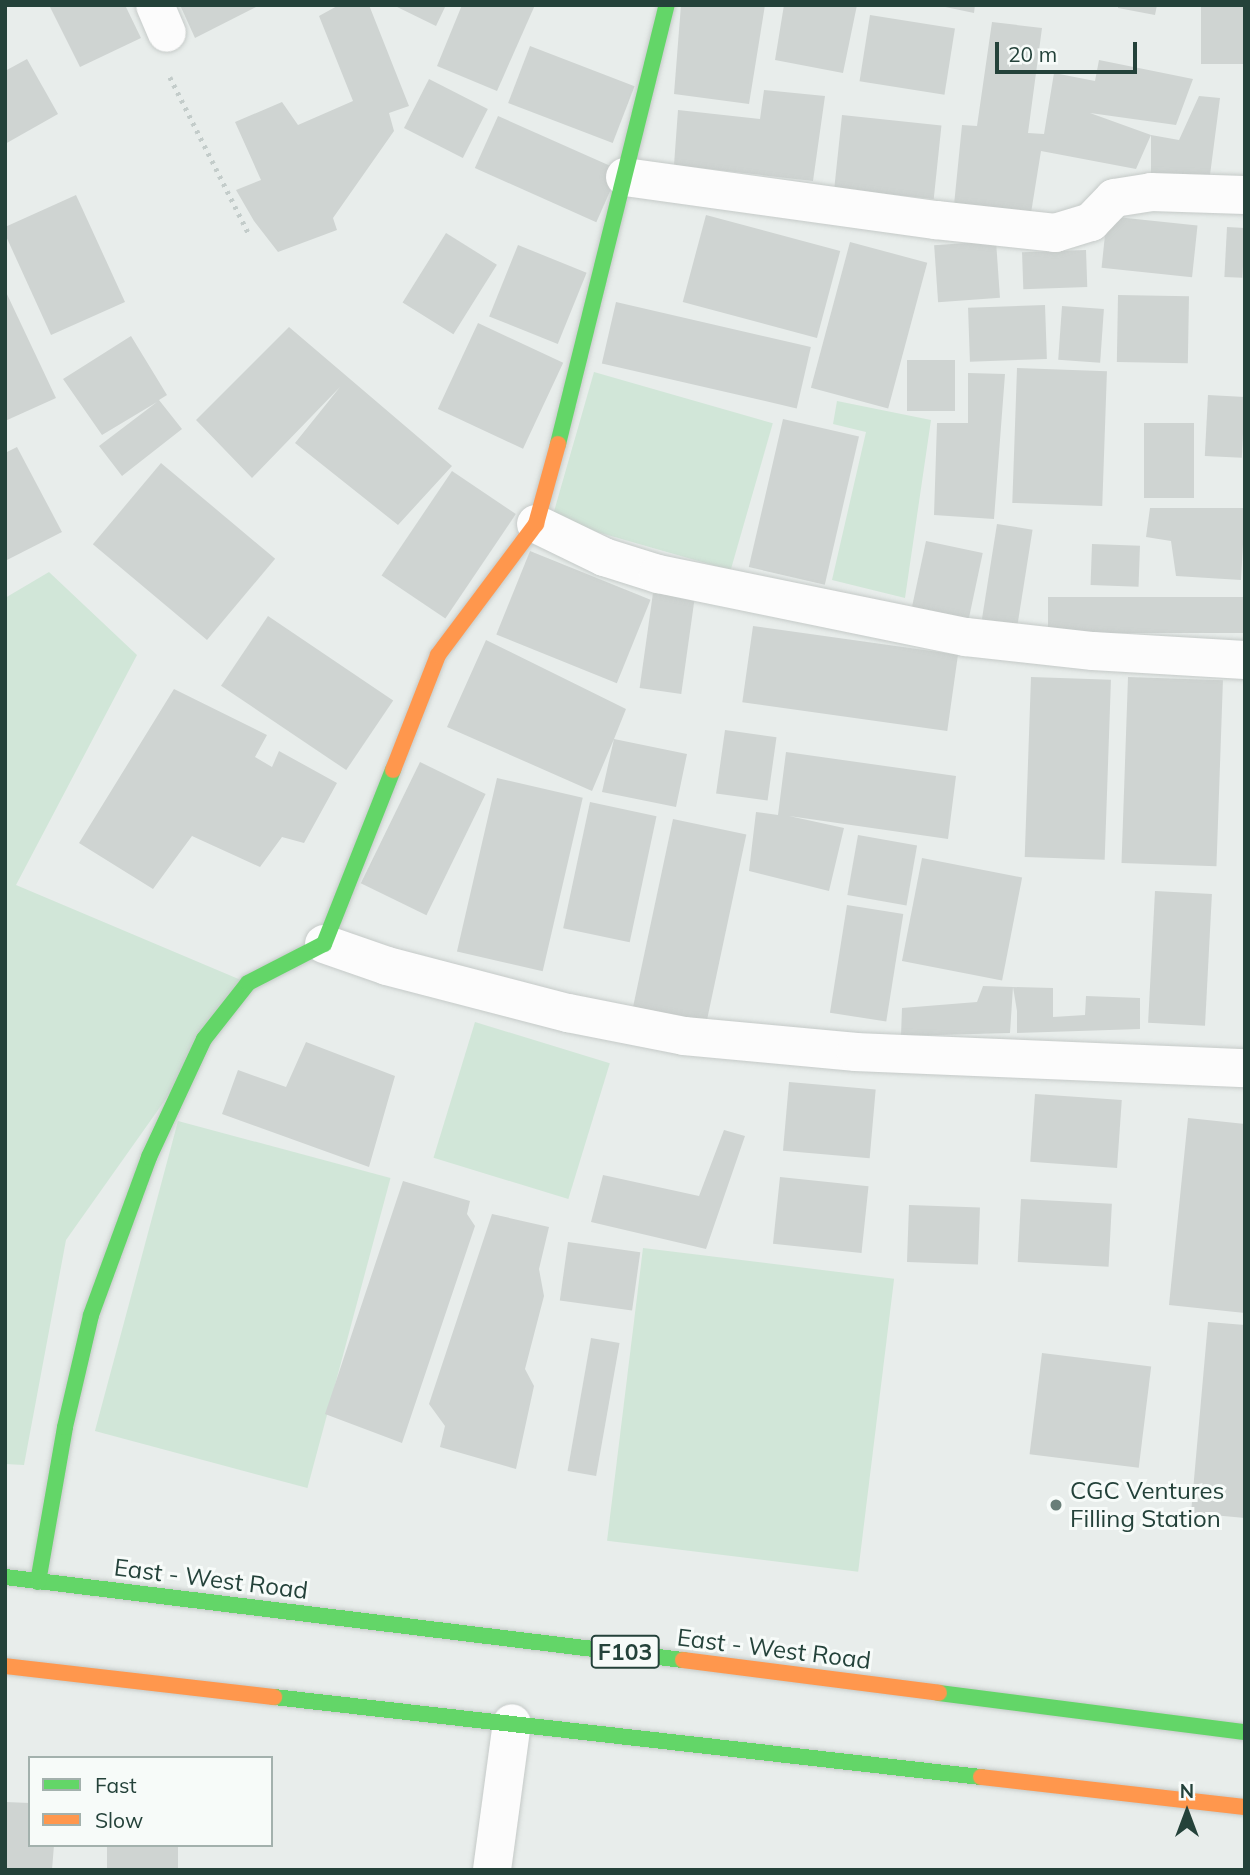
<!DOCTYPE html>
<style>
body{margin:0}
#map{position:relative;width:1250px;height:1875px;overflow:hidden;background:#e8edeb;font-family:Mulish,sans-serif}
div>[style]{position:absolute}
.green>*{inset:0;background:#d1e6d8;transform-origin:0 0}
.building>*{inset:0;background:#cfd4d2;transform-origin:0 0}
.path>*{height:4.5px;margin-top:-2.25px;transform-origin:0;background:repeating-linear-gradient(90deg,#c3ccca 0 3.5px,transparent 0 8.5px)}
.roads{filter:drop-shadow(0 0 2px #c5cac8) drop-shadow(0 0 2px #c5cac8)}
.street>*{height:38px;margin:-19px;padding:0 19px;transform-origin:19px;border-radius:19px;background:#fcfcfc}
.fast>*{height:16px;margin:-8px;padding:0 8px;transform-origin:8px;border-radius:8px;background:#63d668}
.slow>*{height:16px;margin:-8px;padding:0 8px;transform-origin:8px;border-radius:8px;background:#ff974d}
.dots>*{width:19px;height:19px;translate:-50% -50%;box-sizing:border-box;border:4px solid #f7fbf9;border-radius:50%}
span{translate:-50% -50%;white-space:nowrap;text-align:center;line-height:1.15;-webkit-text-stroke:6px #f7fbf9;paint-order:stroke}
.shield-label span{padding:2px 5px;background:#f7fbf9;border:2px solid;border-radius:5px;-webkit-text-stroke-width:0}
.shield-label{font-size:23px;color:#24423a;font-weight:700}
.poi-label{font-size:24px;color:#24423a}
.left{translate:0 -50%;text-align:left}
.street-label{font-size:24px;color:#24423a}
.frame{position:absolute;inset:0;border:7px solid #24423a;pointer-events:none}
.legend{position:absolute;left:28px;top:1756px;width:245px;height:91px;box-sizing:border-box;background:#f7fbf9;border:2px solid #a3b1ad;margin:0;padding:9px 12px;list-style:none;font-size:21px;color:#24423a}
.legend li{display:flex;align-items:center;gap:14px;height:35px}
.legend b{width:35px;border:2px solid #a3b1ad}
.north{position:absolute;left:1152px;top:1777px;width:70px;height:70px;-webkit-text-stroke:5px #f7fbf9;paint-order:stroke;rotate:0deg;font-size:19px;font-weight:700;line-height:28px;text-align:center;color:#24423a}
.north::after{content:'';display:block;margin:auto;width:24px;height:32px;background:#24423a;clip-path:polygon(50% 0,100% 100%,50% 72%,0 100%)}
.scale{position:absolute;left:995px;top:42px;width:142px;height:32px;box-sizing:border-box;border:4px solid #24423a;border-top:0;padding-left:9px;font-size:21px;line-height:24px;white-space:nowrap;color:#24423a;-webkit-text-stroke:5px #f7fbf9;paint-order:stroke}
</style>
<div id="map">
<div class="green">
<div style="left:594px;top:372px;width:186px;height:153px;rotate:16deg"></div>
<div style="clip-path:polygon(837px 401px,931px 420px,905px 598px,832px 580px,866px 432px,833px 424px)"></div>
<div style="clip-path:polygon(49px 572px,137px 655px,16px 885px,248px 983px,66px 1240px,24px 1465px,5px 1464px,5px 598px)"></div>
<div style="left:475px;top:1022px;width:141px;height:142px;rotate:17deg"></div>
<div style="left:178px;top:1121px;width:220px;height:321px;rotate:15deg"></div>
<div style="left:643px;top:1248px;width:253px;height:295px;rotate:7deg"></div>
</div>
<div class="building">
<div style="clip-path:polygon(49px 5px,125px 5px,141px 38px,80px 67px)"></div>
<div style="clip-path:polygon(180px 5px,260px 5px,195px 38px)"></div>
<div style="clip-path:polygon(339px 5px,369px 5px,409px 106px,389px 113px,394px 131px,333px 218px,337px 230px,278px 252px,254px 221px,236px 190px,261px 180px,235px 122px,282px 102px,298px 125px,353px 101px,319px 16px)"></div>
<div style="clip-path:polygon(393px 5px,446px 5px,436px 26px)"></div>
<div style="clip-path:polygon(462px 5px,535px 5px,497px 91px,437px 66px)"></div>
<div style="clip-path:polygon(681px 5px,765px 5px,749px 104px,674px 94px)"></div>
<div style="clip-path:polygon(784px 5px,857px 5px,843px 73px,775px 60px)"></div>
<div style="clip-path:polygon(936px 5px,975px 5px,974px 13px)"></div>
<div style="clip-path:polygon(1118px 5px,1157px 5px,1155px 15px,1118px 8px)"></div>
<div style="left:1201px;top:5px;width:44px;height:59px"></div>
<div style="left:870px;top:15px;width:86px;height:67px;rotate:9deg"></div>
<div style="clip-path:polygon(992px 22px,1042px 28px,1028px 133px,1044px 134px,1054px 73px,1095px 81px,1099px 60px,1193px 79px,1176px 125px,1090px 113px,1151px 135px,1179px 140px,1199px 96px,1220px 98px,1210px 175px,1151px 177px,1151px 135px,1136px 169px,1041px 151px,1031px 213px,954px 205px,962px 125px,977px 126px)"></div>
<div style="left:530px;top:46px;width:112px;height:61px;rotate:21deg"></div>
<div style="clip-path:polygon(27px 59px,58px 114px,5px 144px,5px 71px)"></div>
<div style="left:429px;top:79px;width:66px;height:55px;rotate:27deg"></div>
<div style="clip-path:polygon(764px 90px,825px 96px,813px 181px,674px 165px,678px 110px,760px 119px)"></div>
<div style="left:842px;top:115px;width:100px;height:74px;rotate:6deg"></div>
<div style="left:498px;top:116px;width:133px;height:57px;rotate:24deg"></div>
<div style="clip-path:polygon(76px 195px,125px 302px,51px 335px,5px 234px,5px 227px)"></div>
<div style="left:706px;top:215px;width:139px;height:90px;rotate:15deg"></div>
<div style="left:1107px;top:216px;width:91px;height:52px;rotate:6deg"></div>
<div style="left:1227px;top:227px;width:18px;height:50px;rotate:3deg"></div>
<div style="left:446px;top:233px;width:60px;height:82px;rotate:32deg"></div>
<div style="left:996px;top:241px;width:57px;height:62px;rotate:86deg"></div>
<div style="left:850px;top:242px;width:80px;height:151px;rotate:15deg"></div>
<div style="left:518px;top:245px;width:74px;height:77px;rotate:22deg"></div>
<div style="left:1086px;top:250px;width:37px;height:64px;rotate:88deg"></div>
<div style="clip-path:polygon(5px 290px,56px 398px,5px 421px)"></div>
<div style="left:1118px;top:295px;width:71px;height:67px;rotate:1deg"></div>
<div style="left:616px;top:302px;width:200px;height:63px;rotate:13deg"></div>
<div style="left:1045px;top:305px;width:54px;height:77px;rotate:88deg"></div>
<div style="left:1062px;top:306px;width:42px;height:54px;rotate:4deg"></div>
<div style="left:478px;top:323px;width:94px;height:95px;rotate:25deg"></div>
<div style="clip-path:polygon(289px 327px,452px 466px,398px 525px,295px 443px,340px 387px,252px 478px,196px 420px)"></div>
<div style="clip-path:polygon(131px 336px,167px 395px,159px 400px,182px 429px,122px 476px,99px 446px,157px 402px,102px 435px,63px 379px)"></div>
<div style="left:955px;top:360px;width:51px;height:48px;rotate:90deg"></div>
<div style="left:1017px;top:368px;width:90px;height:135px;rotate:2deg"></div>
<div style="clip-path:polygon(968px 373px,1005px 374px,994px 519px,934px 515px,937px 423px,968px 423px)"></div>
<div style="left:1208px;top:395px;width:37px;height:61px;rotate:3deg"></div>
<div style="left:783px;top:419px;width:78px;height:152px;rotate:13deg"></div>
<div style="left:1144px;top:423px;width:50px;height:75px"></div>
<div style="clip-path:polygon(17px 447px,62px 532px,5px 561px,5px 453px)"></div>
<div style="left:161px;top:463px;width:149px;height:106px;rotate:40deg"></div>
<div style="left:452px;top:471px;width:77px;height:126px;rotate:34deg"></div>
<div style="clip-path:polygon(1150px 508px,1245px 508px,1241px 580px,1176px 576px,1171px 541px,1146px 537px)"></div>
<div style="left:997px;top:524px;width:36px;height:100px;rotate:9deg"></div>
<div style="left:926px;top:541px;width:58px;height:72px;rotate:12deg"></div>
<div style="left:1092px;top:544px;width:48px;height:41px;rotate:2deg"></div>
<div style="left:530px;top:551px;width:130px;height:90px;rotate:22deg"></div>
<div style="left:653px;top:593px;width:42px;height:96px;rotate:8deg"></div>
<div style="left:1048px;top:597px;width:197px;height:36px"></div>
<div style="left:268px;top:616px;width:151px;height:84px;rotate:34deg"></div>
<div style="left:753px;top:626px;width:207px;height:77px;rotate:8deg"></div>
<div style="clip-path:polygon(486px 640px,626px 709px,614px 739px,687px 754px,676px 807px,602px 792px,614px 739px,592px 791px,447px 727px)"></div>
<div style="left:1031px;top:677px;width:80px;height:180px;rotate:2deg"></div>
<div style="left:1128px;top:677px;width:95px;height:186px;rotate:2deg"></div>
<div style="clip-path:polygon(174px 689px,267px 735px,255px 757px,272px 767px,279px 751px,337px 783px,304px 843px,282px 837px,260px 867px,192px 836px,153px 889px,79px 843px)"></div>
<div style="left:725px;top:730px;width:52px;height:64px;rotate:8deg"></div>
<div style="clip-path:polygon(786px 752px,956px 776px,948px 839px,789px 816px,844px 828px,829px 891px,749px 871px,756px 812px,778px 815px)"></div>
<div style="left:420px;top:762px;width:73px;height:135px;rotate:26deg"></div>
<div style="left:497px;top:778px;width:88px;height:178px;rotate:13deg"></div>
<div style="left:590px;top:802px;width:68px;height:129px;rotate:12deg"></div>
<div style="left:673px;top:819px;width:75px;height:193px;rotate:12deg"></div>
<div style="left:858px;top:835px;width:60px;height:61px;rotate:10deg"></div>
<div style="left:922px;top:858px;width:102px;height:105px;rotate:11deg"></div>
<div style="left:1155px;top:891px;width:57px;height:132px;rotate:3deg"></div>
<div style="left:847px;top:905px;width:57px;height:109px;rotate:9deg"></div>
<div style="clip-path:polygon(983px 986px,1013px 987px,1010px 1033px,901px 1036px,902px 1008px,977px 1002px)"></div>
<div style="clip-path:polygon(1013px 987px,1053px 988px,1053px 1017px,1085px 1015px,1086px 996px,1140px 998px,1140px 1029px,1017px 1033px,1017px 1011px)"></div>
<div style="clip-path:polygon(306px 1042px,395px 1076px,369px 1167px,222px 1114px,238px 1070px,286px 1087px)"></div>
<div style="left:789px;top:1082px;width:87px;height:69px;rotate:5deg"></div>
<div style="left:1035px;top:1094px;width:87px;height:68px;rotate:4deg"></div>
<div style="clip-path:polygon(1188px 1118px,1245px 1124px,1245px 1313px,1169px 1305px)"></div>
<div style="clip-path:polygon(724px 1130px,745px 1136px,706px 1249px,591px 1222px,603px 1175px,699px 1196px)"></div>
<div style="left:780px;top:1177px;width:89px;height:67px;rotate:6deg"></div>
<div style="clip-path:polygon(403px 1181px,470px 1201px,467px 1214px,475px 1226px,402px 1443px,325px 1414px)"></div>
<div style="left:1021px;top:1199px;width:91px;height:63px;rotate:3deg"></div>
<div style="left:909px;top:1205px;width:71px;height:57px;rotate:2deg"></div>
<div style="clip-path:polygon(492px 1214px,549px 1227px,539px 1269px,544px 1296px,525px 1369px,534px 1386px,516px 1469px,440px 1447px,445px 1426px,429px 1404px)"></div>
<div style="left:568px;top:1242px;width:73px;height:59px;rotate:8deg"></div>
<div style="clip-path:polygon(1208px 1322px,1245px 1325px,1245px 1518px,1191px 1513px)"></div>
<div style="left:591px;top:1338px;width:29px;height:135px;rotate:10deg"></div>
<div style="left:1042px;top:1353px;width:110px;height:102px;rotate:7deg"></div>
<div style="clip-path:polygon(5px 1802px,30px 1803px,30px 1845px,54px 1845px,52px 1870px,5px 1870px)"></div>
<div style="left:107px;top:1845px;width:71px;height:25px"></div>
</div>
<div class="path">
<div style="left:170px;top:77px;width:178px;rotate:63.3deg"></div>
</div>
<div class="roads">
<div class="street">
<div style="left:155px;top:5px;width:30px;rotate:67deg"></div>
<div style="left:625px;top:177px;width:314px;rotate:7.9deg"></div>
<div style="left:936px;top:220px;width:120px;rotate:6.2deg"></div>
<div style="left:1055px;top:233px;width:38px;rotate:-17deg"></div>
<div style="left:1091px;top:222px;width:33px;rotate:-46deg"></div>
<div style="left:1114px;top:198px;width:37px;rotate:-9deg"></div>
<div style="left:1151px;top:192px;width:94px;rotate:1.8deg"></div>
<div style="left:536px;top:524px;width:76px;rotate:25.9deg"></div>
<div style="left:604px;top:557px;width:57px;rotate:17.5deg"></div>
<div style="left:658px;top:574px;width:314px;rotate:11.6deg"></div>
<div style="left:966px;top:637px;width:128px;rotate:6.3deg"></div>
<div style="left:1093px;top:651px;width:152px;rotate:3.4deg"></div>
<div style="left:324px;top:944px;width:67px;rotate:19.2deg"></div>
<div style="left:387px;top:966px;width:187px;rotate:14.6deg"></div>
<div style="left:568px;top:1013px;width:118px;rotate:11.2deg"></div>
<div style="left:684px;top:1036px;width:173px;rotate:5.3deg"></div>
<div style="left:856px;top:1052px;width:389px;rotate:2.4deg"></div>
<div style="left:492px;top:1870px;width:148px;rotate:-82.3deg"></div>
</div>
<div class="fast">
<div style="left:558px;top:444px;width:452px;rotate:-76.1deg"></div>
<div style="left:5px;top:1577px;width:683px;rotate:6.98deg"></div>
<div style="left:38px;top:1582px;width:157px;rotate:-80.1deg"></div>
<div style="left:65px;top:1427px;width:115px;rotate:-76.9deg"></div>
<div style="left:91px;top:1315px;width:168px;rotate:-69.8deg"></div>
<div style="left:149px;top:1157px;width:130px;rotate:-65deg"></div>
<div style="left:204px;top:1039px;width:71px;rotate:-51.8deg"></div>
<div style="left:248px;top:983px;width:85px;rotate:-27.2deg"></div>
<div style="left:324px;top:944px;width:187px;rotate:-68.4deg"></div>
<div style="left:939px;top:1693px;width:308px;rotate:7.3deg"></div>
<div style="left:274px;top:1697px;width:712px;rotate:6.46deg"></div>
</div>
<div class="slow">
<div style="left:393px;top:770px;width:123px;rotate:-68.6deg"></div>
<div style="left:438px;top:655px;width:164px;rotate:-53.2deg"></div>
<div style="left:536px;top:524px;width:83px;rotate:-74.6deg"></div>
<div style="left:683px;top:1660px;width:258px;rotate:7.3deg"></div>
<div style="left:5px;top:1666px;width:271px;rotate:6.6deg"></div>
<div style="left:981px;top:1777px;width:266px;rotate:6.5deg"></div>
</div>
</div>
<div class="dots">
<div style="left:1056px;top:1505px;background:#697e78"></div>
</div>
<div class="shield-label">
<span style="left:625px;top:1652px">F103</span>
</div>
<div class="poi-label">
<span class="left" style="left:1070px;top:1505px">CGC Ventures<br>Filling Station</span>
</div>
<div class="street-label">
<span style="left:211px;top:1579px;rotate:7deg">East - West Road</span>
<span style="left:774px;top:1649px;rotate:7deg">East - West Road</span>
</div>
<div class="frame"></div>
<ul class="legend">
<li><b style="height:9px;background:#63d668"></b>Fast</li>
<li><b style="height:9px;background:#ff974d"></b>Slow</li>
</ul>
<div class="north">N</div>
<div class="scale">20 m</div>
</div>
